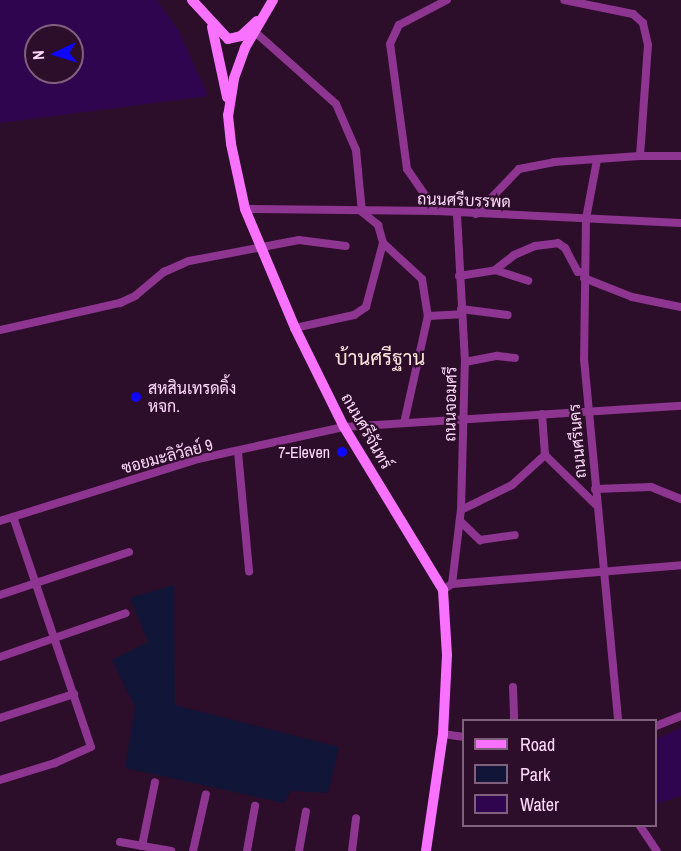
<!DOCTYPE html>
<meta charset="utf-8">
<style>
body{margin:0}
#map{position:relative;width:681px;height:851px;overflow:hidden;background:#2d0e2a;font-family:"Archivo Narrow",Sarabun,sans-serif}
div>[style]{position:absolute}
.green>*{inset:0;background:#111537}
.water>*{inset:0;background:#2f054f}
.minor>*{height:8px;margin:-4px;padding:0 4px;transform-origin:4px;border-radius:4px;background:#8d3590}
.secondary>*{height:10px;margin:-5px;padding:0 5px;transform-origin:5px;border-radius:5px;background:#f971ff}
.dots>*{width:16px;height:16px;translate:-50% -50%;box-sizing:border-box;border:3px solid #2d0e2a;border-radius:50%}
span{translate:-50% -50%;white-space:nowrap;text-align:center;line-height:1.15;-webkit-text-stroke:4.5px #2d0e2a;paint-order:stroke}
.street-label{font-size:16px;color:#ffdafd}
.poi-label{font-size:16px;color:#ffdafd}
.left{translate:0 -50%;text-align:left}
.right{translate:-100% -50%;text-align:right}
.quarter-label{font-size:20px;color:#ffe6dc}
.legend{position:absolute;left:462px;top:719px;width:195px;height:108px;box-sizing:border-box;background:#2d0e2a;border:2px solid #81607e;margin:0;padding:8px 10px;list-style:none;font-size:18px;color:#ffdafd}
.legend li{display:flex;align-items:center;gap:12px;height:30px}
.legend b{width:30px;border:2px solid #81607e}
.north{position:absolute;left:24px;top:24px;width:60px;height:60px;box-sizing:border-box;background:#2d0e2a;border:2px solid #81607e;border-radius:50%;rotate:266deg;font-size:16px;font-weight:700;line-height:24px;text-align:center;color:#ffdafd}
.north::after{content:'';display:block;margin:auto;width:21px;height:27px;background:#0e06ff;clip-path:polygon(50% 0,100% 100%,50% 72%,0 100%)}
</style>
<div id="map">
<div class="green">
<div style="clip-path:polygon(174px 585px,175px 705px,339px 747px,328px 793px,291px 791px,284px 803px,125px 768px,135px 707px,112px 660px,148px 642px,130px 598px)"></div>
</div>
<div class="water">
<div style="clip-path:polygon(evenodd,0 0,157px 0,179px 31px,208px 96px,0 123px,0 0,36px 36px,72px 36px,72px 72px,36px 72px,36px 36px)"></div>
<div style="clip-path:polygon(681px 728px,681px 796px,656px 804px,656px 739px)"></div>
</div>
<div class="minor">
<div style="left:255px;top:32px;width:108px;rotate:41.6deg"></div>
<div style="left:336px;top:104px;width:50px;rotate:66.5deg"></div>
<div style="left:356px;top:150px;width:62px;rotate:84.5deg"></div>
<div style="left:362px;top:212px;width:21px;rotate:39deg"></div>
<div style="left:378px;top:225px;width:19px;rotate:74deg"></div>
<div style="left:383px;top:243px;width:66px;rotate:104.9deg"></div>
<div style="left:366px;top:307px;width:14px;rotate:146deg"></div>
<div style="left:354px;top:315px;width:60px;rotate:167.6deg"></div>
<div style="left:640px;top:156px;width:41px"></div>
<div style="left:597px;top:160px;width:60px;rotate:100.6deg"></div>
<div style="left:586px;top:219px;width:140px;rotate:90.8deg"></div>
<div style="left:584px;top:359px;width:363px;rotate:84.6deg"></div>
<div style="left:245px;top:209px;width:191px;rotate:0.6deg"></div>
<div style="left:436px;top:211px;width:245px;rotate:2.8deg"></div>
<div style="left:436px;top:211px;width:51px;rotate:-124.6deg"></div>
<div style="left:407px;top:169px;width:126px;rotate:-97.7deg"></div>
<div style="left:390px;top:44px;width:21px;rotate:-65deg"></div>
<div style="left:399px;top:25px;width:54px;rotate:-27.5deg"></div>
<div style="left:476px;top:214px;width:62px;rotate:-46.3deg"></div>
<div style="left:519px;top:169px;width:36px;rotate:-11deg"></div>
<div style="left:554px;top:162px;width:86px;rotate:-4deg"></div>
<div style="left:640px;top:156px;width:111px;rotate:-85.9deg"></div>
<div style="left:648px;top:45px;width:23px;rotate:-103deg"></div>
<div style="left:643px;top:23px;width:13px;rotate:-138deg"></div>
<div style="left:633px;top:14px;width:70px;rotate:-168.5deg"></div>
<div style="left:383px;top:243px;width:53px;rotate:42.7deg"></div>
<div style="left:422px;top:279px;width:37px;rotate:81deg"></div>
<div style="left:428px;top:316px;width:33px;rotate:-3deg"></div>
<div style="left:495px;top:270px;width:24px;rotate:-38deg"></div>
<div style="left:514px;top:255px;width:23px;rotate:-23deg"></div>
<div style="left:535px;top:246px;width:23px;rotate:-7deg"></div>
<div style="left:558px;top:243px;width:9px;rotate:36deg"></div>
<div style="left:565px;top:248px;width:27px;rotate:62deg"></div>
<div style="left:578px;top:272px;width:7px"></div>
<div style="left:459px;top:276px;width:36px;rotate:-9deg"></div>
<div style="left:495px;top:270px;width:35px;rotate:18deg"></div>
<div style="left:584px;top:278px;width:52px;rotate:21.6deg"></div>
<div style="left:632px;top:297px;width:50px;rotate:11.5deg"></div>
<div style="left:461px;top:309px;width:47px;rotate:7.3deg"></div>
<div style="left:0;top:330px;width:123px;rotate:-12.7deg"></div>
<div style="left:120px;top:303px;width:17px;rotate:-25deg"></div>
<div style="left:135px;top:296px;width:38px;rotate:-40deg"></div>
<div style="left:164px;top:272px;width:27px;rotate:-24deg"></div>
<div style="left:189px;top:261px;width:112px;rotate:-10.8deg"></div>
<div style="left:299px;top:240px;width:47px;rotate:7.3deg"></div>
<div style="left:465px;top:362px;width:33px;rotate:-11deg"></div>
<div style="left:497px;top:356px;width:18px;rotate:6deg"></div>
<div style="left:542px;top:414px;width:41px;rotate:85.8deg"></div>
<div style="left:545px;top:455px;width:71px;rotate:44.4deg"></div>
<div style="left:404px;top:423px;width:110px;rotate:-77.4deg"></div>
<div style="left:238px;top:452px;width:120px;rotate:84.7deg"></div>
<div style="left:595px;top:489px;width:56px;rotate:-2deg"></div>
<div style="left:651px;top:487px;width:32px;rotate:22deg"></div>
<div style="left:461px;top:510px;width:57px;rotate:-26.1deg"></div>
<div style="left:512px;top:485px;width:45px;rotate:-42.3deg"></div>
<div style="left:0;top:521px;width:207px;rotate:-17.4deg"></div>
<div style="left:198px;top:459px;width:149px;rotate:-12.4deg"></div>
<div style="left:344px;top:427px;width:338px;rotate:-3.6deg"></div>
<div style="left:460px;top:521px;width:28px;rotate:44deg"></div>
<div style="left:480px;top:540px;width:35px;rotate:-8deg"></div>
<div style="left:452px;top:584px;width:230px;rotate:-4.7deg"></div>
<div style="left:443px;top:590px;width:11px;rotate:-34deg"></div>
<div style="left:452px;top:584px;width:75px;rotate:-83.1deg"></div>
<div style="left:461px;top:510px;width:148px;rotate:-88.5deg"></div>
<div style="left:465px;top:362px;width:149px;rotate:-93.1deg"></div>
<div style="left:0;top:595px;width:136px;rotate:-18.4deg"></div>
<div style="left:0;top:657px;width:133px;rotate:-19.2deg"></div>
<div style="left:513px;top:687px;width:33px;rotate:88deg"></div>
<div style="left:0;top:718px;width:78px;rotate:-18deg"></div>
<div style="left:656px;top:726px;width:27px;rotate:-22deg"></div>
<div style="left:443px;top:734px;width:21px;rotate:8deg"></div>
<div style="left:0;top:780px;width:58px;rotate:-17.2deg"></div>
<div style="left:55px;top:763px;width:39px;rotate:-24deg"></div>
<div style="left:91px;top:747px;width:243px;rotate:-108.7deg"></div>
<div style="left:640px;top:826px;width:30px;rotate:56deg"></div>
<div style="left:120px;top:842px;width:52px;rotate:10deg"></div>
<div style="left:142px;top:846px;width:65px;rotate:-78.5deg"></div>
<div style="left:193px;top:851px;width:58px;rotate:-77.2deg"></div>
<div style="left:247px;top:851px;width:46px;rotate:-79.9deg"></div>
<div style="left:299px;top:851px;width:40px;rotate:-80deg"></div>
<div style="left:352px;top:851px;width:33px;rotate:-83deg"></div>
</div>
<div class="secondary">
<div style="left:192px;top:0;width:53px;rotate:47.3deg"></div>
<div style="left:228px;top:39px;width:13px;rotate:-13deg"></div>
<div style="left:241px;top:36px;width:22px;rotate:-43deg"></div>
<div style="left:273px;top:0;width:56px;rotate:120.3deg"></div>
<div style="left:245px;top:48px;width:33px;rotate:110deg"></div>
<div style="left:234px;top:79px;width:36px;rotate:99deg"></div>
<div style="left:228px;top:115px;width:29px;rotate:84deg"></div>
<div style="left:231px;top:144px;width:66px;rotate:77.8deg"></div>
<div style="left:245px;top:209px;width:129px;rotate:67.2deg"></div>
<div style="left:295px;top:328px;width:110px;rotate:63.7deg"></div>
<div style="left:344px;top:427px;width:191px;rotate:58.7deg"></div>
<div style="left:443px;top:590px;width:65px;rotate:86.5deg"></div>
<div style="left:447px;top:655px;width:79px;rotate:92.9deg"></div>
<div style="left:443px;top:734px;width:118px;rotate:98.3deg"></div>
<div style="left:212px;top:27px;width:72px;rotate:77.9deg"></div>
</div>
<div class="dots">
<div style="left:136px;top:397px;background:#0e06ff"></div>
<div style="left:342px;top:452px;background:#0e06ff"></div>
</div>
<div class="street-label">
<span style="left:464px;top:200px;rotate:2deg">ถนนศรีบรรพด</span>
<span style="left:450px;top:404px;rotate:-89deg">ถนนจอมศรี</span>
<span style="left:367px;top:431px;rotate:60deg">ถนนศรีจันทร์</span>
<span style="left:577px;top:441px;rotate:-95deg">ถนนศรีนคร</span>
<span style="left:167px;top:456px;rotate:-15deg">ซอยมะลิวัลย์ 9</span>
</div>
<div class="poi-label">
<span class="left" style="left:148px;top:397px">สหสินเทรดดิ้ง<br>หจก.</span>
<span class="right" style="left:330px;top:452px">7-Eleven</span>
</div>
<div class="quarter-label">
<span style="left:380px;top:357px">บ้านศรีฐาน</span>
</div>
<ul class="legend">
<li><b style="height:8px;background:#f971ff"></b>Road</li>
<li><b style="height:16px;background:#111537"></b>Park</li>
<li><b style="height:16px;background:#2f054f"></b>Water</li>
</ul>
<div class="north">N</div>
</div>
